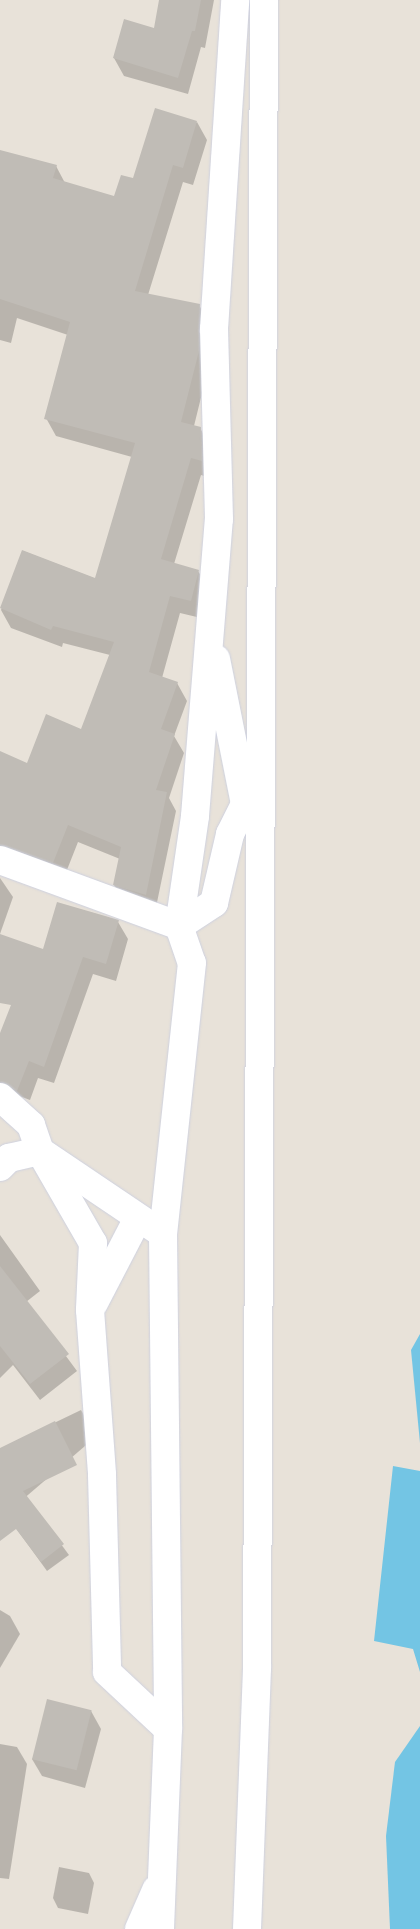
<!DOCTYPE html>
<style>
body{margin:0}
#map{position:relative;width:420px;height:1929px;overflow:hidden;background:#e8e2d9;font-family:"Space Grotesk",sans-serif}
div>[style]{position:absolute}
.water>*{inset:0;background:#73c5e4}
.shadow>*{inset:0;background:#0003}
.building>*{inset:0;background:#c0bcb6;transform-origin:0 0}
.roads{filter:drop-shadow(0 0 1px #ced1df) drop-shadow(0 0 1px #ced1df)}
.street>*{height:28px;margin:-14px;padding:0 14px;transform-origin:14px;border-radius:14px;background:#fff}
span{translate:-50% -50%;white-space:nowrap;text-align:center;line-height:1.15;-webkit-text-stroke:5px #fff;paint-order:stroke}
</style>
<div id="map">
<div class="water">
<div style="clip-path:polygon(420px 1334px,420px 1443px,411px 1350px)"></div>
<div style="clip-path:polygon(393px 1466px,420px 1471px,420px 1672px,413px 1649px,374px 1641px)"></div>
<div style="clip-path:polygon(420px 1726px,420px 1929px,390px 1929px,386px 1836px,395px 1762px)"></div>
</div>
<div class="shadow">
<div style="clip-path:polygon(160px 0,214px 0,205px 48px,201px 47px,188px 94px,124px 76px,114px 58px,155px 29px)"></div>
<div style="clip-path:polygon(197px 122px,207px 140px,193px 185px,183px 182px,148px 295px,199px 305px,209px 323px,208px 369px,194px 426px,200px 428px,210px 446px,211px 478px,201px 475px,174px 564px,198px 571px,209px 589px,201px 618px,180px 613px,162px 678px,177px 683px,187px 701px,174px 736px,184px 753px,169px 798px,176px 811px,155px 912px,125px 903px,114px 885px,120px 859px,78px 842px,63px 880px,0 868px,0 753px,28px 764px,82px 730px,110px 655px,63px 643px,62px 647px,11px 628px,1px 610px,23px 551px,96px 579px,132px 457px,56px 436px,46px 418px,68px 335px,17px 318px,11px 343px,0 340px,0 151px,56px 166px,65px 183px,115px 198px)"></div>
<div style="clip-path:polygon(0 878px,13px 897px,0 934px)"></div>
<div style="clip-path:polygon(118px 922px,128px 939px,116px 981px,93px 974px,54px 1083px,38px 1078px,30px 1100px,0 1089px,0 1037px,44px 951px)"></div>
<div style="clip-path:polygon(0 1235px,40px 1291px,26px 1302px,77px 1371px,40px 1400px,13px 1365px,0 1378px)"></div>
<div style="clip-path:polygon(81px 1410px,91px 1427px,92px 1440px,0 1519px,0 1449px)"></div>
<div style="clip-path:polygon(28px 1499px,69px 1555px,47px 1571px,13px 1524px)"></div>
<div style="clip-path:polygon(0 1610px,10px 1616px,20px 1634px,0 1668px)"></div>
<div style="clip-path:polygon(91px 1711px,101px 1729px,85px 1788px,42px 1776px,32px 1759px)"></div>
<div style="clip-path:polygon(0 1744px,17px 1747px,27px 1764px,9px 1879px,0 1878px)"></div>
<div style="clip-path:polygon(59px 1867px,89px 1873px,94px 1883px,88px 1914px,58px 1908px,53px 1898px)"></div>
</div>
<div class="building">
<div style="clip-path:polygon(159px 0,201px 0,195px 31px,192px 31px,178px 78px,113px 58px,124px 19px,154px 28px)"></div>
<div style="clip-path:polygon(155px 108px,197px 121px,183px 168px,173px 165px,135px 291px,200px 304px,199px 351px,181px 422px,201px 427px,202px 461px,191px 458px,161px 559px,199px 570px,191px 601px,170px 596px,149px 672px,178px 682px,161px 729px,175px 734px,156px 790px,167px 792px,146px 895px,113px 885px,121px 847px,68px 825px,53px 863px,0 845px,0 751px,27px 763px,46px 714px,81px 729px,114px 642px,53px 626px,51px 630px,0 608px,22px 550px,95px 578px,135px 443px,44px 419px,70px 322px,0 299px,0 150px,57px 165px,53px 178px,114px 196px,121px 175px,133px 178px)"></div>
<div style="clip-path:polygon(57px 902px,119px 920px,106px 964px,83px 957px,44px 1067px,29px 1061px,17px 1091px,0 1082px,0 1033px,11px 1005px,0 1003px,0 934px,43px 949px)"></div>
<div style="clip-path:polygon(0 1266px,69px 1354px,30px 1384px,0 1346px)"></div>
<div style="clip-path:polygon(55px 1421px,77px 1465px,23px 1491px,64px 1544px,41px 1562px,16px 1529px,0 1541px,0 1448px)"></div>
<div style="left:47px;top:1699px;width:46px;height:62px;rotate:14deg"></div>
</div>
<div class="roads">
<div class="street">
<div style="left:216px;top:659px;width:148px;rotate:78.7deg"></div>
<div style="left:0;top:860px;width:191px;rotate:20.2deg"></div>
<div style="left:179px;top:926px;width:39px;rotate:71deg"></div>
<div style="left:192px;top:963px;width:273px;rotate:96.1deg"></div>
<div style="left:163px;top:1234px;width:495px;rotate:89.4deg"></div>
<div style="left:168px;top:1729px;width:200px;rotate:92.3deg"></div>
<div style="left:179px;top:926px;width:111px;rotate:-81.7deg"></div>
<div style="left:195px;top:816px;width:298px;rotate:-85.4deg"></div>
<div style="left:219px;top:519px;width:190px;rotate:-91.5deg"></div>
<div style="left:214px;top:329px;width:330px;rotate:-86.3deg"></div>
<div style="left:179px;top:926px;width:42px;rotate:-33.3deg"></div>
<div style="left:214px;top:903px;width:71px;rotate:-76.9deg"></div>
<div style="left:230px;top:834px;width:51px;rotate:-63.4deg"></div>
<div style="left:0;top:1097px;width:42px;rotate:42.1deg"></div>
<div style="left:31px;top:1125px;width:28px;rotate:71deg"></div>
<div style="left:40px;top:1151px;width:148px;rotate:34deg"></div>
<div style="left:0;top:1167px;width:13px;rotate:-45deg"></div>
<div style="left:9px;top:1158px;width:32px;rotate:-13deg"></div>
<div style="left:40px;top:1151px;width:106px;rotate:60.1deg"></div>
<div style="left:93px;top:1243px;width:67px;rotate:92.6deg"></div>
<div style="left:90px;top:1310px;width:165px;rotate:85.8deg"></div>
<div style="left:102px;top:1475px;width:197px;rotate:88.5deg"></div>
<div style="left:107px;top:1672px;width:83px;rotate:43.1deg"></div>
<div style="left:94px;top:1303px;width:93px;rotate:-62.6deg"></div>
<div style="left:139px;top:1929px;width:43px;rotate:-66.4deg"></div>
<div style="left:247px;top:1929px;width:261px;rotate:-87.8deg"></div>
<div style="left:257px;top:1668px;width:1668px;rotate:-89.76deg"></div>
</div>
</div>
</div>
